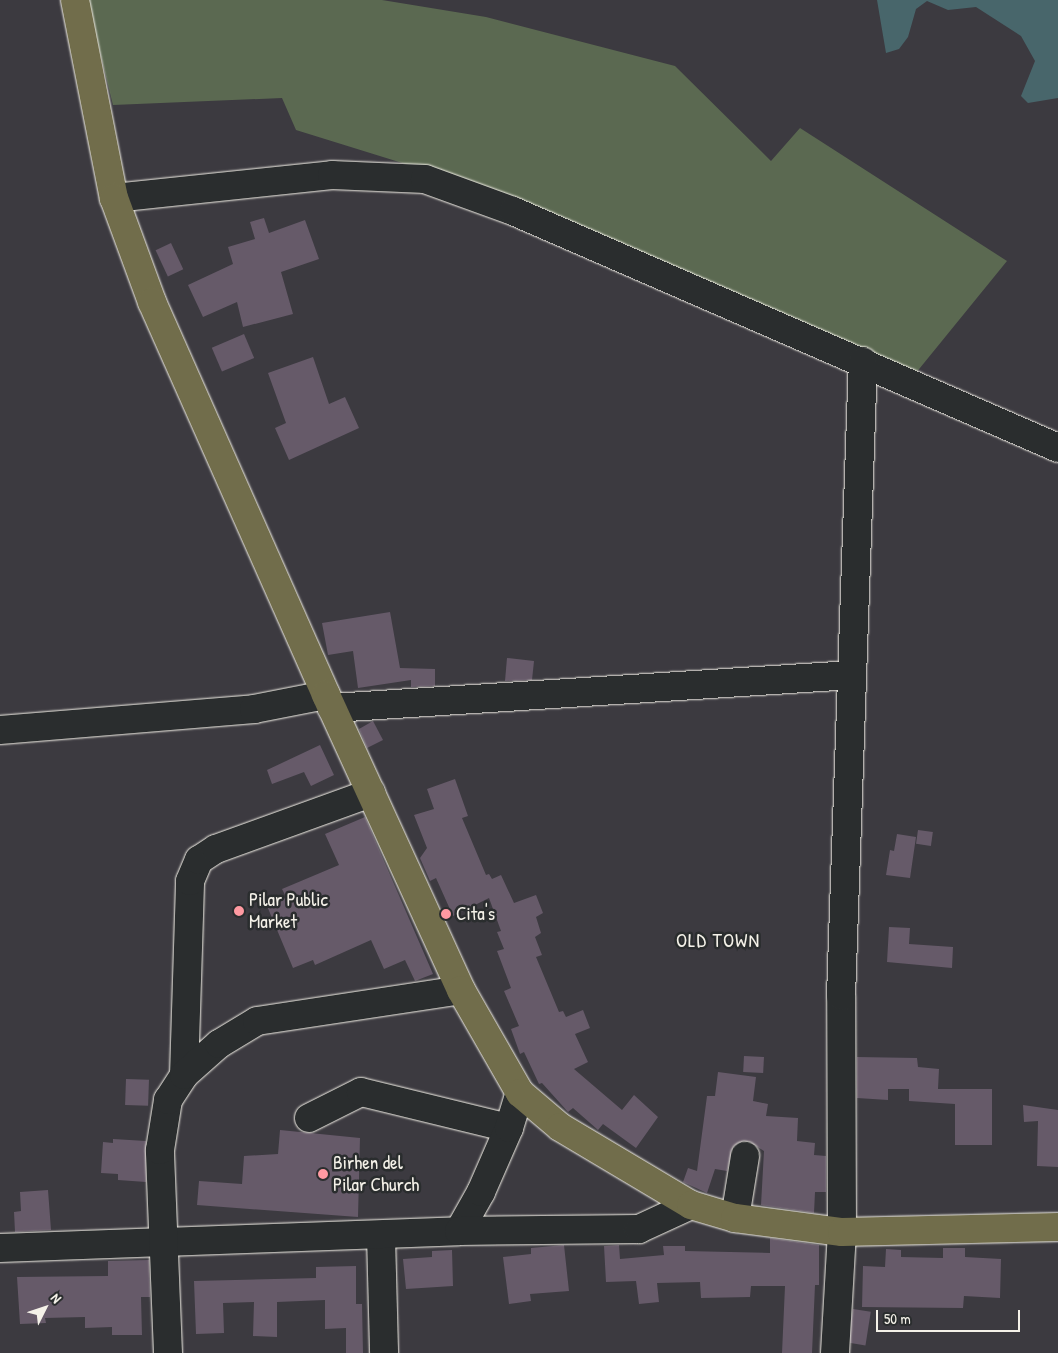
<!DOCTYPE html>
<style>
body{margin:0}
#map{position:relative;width:1058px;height:1353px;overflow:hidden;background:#3c3a40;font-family:"Patrick Hand",sans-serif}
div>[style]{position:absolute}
.green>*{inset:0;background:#5b6951}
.water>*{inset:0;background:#48666b}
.building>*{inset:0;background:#665a69;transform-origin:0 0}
.roads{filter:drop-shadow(0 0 1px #f4f1e8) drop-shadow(0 0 1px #f4f1e8)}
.minor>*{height:28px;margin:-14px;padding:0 14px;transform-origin:14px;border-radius:14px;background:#2a2d2e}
.major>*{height:28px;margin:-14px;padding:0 14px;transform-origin:14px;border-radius:14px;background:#716d4b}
.dots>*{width:14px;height:14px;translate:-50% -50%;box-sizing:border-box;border:2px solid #2a2d2e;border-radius:50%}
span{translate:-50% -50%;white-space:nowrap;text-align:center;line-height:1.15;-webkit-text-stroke:5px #2a2d2e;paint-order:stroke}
.poi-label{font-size:19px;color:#f4f1e8}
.left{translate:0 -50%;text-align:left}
.neighbourhood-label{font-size:20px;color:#f4f1e8;letter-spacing:1px}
.north{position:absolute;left:20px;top:1283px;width:50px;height:50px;-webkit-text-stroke:4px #2a2d2e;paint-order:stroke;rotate:49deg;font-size:14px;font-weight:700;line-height:20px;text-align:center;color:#f4f1e8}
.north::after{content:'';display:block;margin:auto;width:18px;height:22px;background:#f4f1e8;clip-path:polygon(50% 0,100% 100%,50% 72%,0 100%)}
.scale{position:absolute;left:876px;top:1310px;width:144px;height:22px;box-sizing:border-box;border:2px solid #f4f1e8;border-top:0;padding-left:6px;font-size:15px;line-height:18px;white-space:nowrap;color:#f4f1e8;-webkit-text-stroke:4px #2a2d2e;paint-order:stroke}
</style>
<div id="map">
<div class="green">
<div style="clip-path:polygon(87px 0,382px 0,486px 17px,675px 66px,771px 161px,800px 128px,1007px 261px,911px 379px,441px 175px,296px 130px,282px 98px,113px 105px)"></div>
</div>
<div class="water">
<div style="clip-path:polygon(877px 0,1058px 0,1058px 98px,1028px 103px,1021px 96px,1035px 61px,1021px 36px,976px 7px,948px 10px,927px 1px,916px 9px,908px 37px,899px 49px,886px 53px)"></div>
</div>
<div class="building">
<div style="clip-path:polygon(264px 218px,269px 233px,305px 220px,319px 259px,281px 272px,293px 314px,243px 327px,237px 302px,203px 317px,188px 285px,233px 264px,228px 247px,255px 239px,250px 222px)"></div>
<div style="left:171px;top:243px;width:29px;height:17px;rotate:65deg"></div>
<div style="left:244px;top:334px;width:26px;height:35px;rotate:67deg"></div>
<div style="clip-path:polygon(313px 357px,329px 404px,345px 397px,359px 428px,289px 460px,275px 428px,286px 423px,268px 373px)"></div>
<div style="clip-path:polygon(390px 612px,400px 668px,435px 669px,435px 686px,411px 687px,411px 680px,358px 688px,353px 651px,328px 655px,322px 623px)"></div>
<div style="clip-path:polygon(507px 658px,534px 661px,532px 680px,505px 681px)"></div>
<div style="clip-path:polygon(373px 721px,383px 740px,367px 748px,359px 729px)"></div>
<div style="clip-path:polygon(320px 745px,334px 775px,311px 786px,304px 772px,272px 784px,267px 770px)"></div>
<div style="clip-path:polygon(455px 779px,468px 816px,462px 818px,486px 875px,489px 874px,492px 879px,501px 875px,514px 903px,536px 895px,543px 913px,536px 917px,541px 933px,535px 937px,542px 955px,536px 957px,559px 1012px,563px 1011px,566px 1017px,583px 1010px,590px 1028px,575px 1034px,588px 1062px,574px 1069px,622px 1110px,634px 1095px,658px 1117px,636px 1148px,603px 1124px,598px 1130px,573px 1108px,568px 1112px,542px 1083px,539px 1084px,524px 1052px,520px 1054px,511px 1029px,519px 1026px,504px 991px,511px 988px,497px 951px,504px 949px,497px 932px,501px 931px,489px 898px,453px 916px,436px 878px,430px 881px,420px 858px,427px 848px,414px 815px,434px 809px,427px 789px)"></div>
<div style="clip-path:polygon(365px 817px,433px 974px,415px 981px,405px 960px,384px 969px,371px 940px,315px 965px,313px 960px,293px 968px,267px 906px,286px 897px,282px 889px,339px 865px,325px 834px)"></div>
<div style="left:918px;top:830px;width:15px;height:14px;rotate:8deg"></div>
<div style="clip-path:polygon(897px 834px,916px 837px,910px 878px,886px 875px,890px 850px,894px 851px)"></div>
<div style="clip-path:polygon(889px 927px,910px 928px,909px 944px,953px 947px,952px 968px,887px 962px)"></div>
<div style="left:744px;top:1056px;width:20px;height:16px;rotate:3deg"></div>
<div style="clip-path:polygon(857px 1057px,917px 1058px,918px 1067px,939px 1069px,938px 1089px,992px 1089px,992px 1145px,955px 1145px,955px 1104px,909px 1101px,909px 1089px,888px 1089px,888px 1100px,857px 1098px)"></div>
<div style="clip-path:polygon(718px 1072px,756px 1077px,753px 1101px,768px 1104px,766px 1116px,798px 1118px,797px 1141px,815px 1143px,814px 1155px,826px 1156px,826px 1192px,815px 1192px,814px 1213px,761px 1205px,764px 1151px,748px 1141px,733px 1147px,727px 1171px,715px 1169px,707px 1193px,683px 1182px,688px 1168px,697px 1171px,707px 1096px,715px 1096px)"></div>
<div style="left:126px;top:1079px;width:23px;height:26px;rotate:2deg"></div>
<div style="clip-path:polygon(1023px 1105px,1058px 1110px,1058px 1167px,1037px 1166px,1038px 1121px,1024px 1122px)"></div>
<div style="clip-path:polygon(280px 1130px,360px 1138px,358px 1217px,197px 1205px,199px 1181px,242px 1184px,244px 1156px,278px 1154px)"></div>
<div style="clip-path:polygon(113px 1139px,146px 1141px,146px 1182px,118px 1180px,118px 1174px,101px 1173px,103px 1142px,113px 1143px)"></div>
<div style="clip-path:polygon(48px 1190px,51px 1230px,15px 1232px,14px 1212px,21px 1211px,20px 1192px)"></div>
<div style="clip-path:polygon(770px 1238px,819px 1245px,819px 1285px,815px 1285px,812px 1353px,782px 1353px,785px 1286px,751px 1286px,750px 1297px,701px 1298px,700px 1282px,657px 1283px,659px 1302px,639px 1304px,636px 1281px,606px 1282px,604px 1246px,619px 1245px,620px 1259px,664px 1255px,663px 1246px,685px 1246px,685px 1251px,770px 1253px)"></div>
<div style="clip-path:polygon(564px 1245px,569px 1291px,530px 1294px,531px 1301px,509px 1304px,503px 1257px,531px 1254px,531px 1248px)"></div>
<div style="clip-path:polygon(943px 1248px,965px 1248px,965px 1257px,1001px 1259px,1000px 1298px,964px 1296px,963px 1308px,862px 1307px,863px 1266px,885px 1267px,886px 1249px,901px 1250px,901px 1257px,943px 1258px)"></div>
<div style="clip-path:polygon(452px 1250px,453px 1286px,406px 1289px,403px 1259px,432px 1257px,432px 1251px)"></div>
<div style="clip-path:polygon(149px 1260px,150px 1297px,141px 1297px,142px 1335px,112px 1335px,112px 1327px,85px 1328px,85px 1317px,45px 1318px,46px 1323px,20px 1324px,17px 1277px,108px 1276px,108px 1261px)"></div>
<div style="clip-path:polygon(356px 1266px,356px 1304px,362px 1304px,363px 1353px,346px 1353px,346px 1328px,325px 1329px,325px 1300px,277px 1302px,277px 1337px,253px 1336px,254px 1302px,223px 1303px,224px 1333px,196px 1334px,194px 1281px,316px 1278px,316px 1267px)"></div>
<div style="left:853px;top:1309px;width:18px;height:34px;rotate:9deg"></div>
</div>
<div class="roads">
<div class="minor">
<div style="left:114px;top:198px;width:219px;rotate:-6deg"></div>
<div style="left:332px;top:175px;width:93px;rotate:2.5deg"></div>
<div style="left:425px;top:179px;width:94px;rotate:20deg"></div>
<div style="left:513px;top:211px;width:594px;rotate:23.5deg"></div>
<div style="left:332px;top:708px;width:521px;rotate:-3.63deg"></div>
<div style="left:0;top:730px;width:255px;rotate:-4.7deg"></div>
<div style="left:254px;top:709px;width:73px;rotate:-11deg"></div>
<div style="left:184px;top:1075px;width:194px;rotate:-88.2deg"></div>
<div style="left:190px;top:881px;width:23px;rotate:-67deg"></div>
<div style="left:199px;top:860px;width:20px;rotate:-33deg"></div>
<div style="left:216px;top:849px;width:165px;rotate:-19.9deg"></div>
<div style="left:309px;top:1118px;width:58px;rotate:-26.6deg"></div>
<div style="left:361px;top:1092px;width:152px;rotate:13.7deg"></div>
<div style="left:735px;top:1218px;width:63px;rotate:-80.8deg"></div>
<div style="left:459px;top:1231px;width:45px;rotate:-60.6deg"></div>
<div style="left:481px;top:1192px;width:70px;rotate:-66.4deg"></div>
<div style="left:509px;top:1128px;width:37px;rotate:-73deg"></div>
<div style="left:381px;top:1236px;width:117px;rotate:88.5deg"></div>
<div style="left:0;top:1248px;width:459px;rotate:-2.1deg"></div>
<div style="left:459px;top:1231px;width:180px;rotate:-0.6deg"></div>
<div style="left:639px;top:1229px;width:57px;rotate:-24.8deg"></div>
<div style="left:168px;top:1353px;width:203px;rotate:-92.3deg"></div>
<div style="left:160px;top:1150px;width:51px;rotate:-80.9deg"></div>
<div style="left:168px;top:1100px;width:30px;rotate:-57deg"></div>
<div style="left:184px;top:1075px;width:47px;rotate:-41.5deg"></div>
<div style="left:219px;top:1044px;width:44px;rotate:-31.2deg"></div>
<div style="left:257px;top:1021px;width:206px;rotate:-8.6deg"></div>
<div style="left:835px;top:1353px;width:121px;rotate:-86.7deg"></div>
<div style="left:842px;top:1232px;width:236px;rotate:-90.2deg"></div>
<div style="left:841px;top:996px;width:635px;rotate:-88.02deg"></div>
</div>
<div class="major">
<div style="left:75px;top:0;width:202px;rotate:78.9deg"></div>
<div style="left:114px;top:198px;width:111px;rotate:69.9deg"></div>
<div style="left:152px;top:302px;width:430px;rotate:66.1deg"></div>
<div style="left:326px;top:695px;width:324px;rotate:65.4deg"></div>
<div style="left:461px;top:990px;width:119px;rotate:60.2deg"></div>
<div style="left:520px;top:1093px;width:52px;rotate:40.4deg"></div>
<div style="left:560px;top:1127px;width:152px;rotate:30.8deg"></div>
<div style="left:691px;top:1205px;width:46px;rotate:16.5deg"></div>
<div style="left:735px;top:1218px;width:108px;rotate:7.5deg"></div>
<div style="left:842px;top:1232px;width:216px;rotate:-1.3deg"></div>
</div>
</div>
<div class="dots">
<div style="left:239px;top:911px;background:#ff9aa2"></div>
<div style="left:446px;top:914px;background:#ff9aa2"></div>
<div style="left:323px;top:1174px;background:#ff9aa2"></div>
</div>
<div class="poi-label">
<span class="left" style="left:249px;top:911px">Pilar Public<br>Market</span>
<span class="left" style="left:456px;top:914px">Cita's</span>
<span class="left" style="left:333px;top:1174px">Birhen del<br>Pilar Church</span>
</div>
<div class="neighbourhood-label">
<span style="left:718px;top:939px">OLD TOWN</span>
</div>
<div class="north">N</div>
<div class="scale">50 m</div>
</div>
